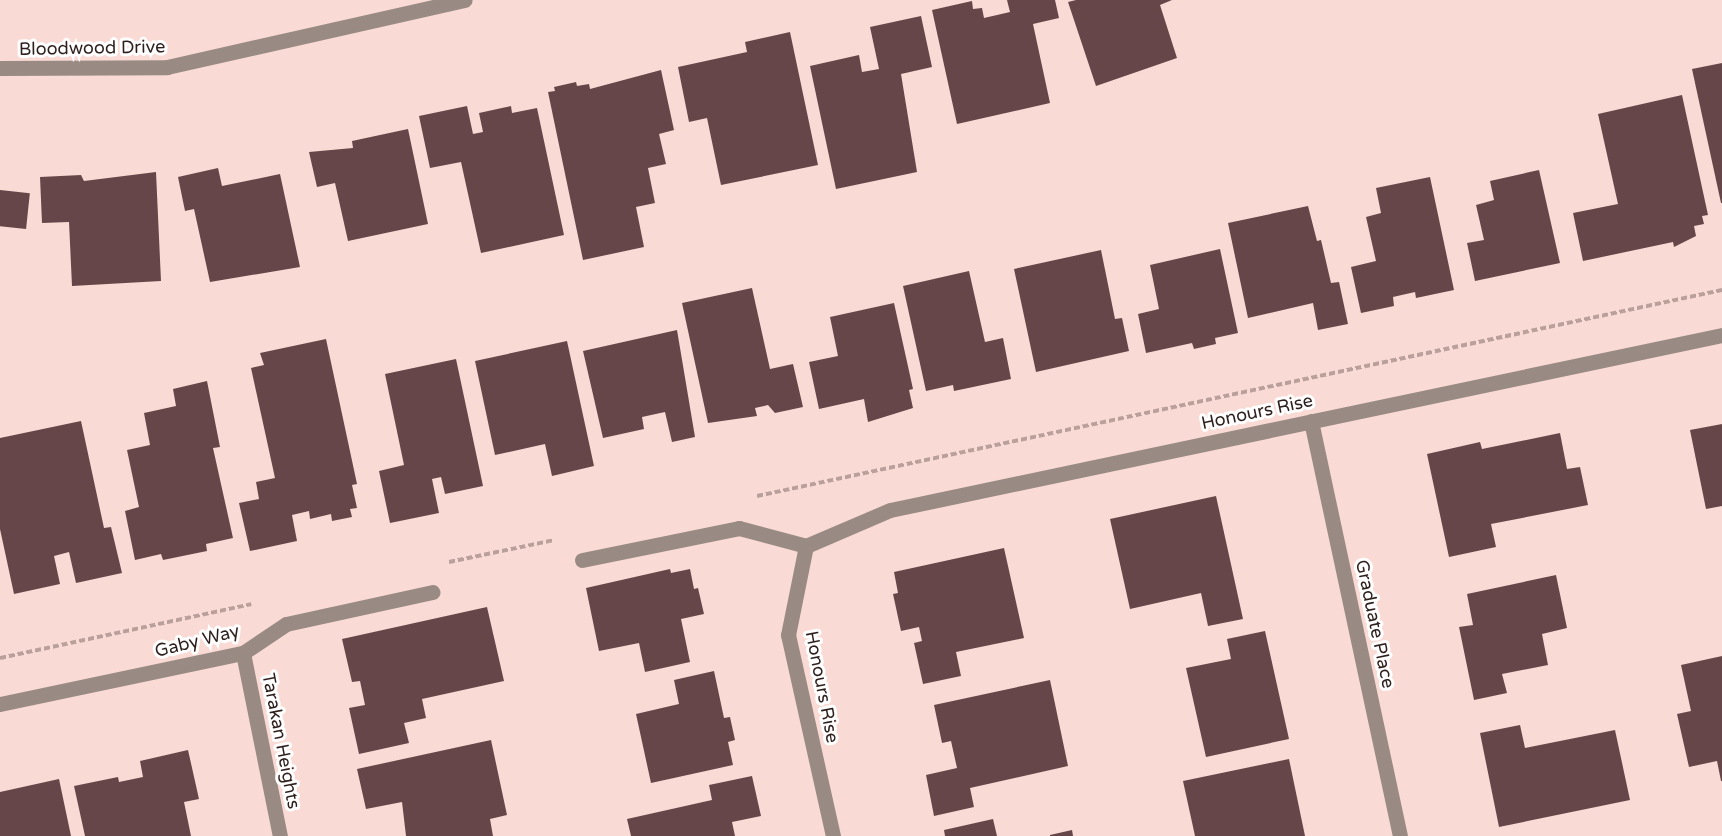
<!DOCTYPE html>
<style>
body{margin:0}
#map{position:relative;width:1722px;height:836px;overflow:hidden;background:#fadad4;font-family:"Varela Round",sans-serif}
div>[style]{position:absolute}
.building>*{inset:0;background:#67464a;transform-origin:0 0}
.path>*{height:4px;margin-top:-2px;transform-origin:0;background:repeating-linear-gradient(90deg,#baa09b 0 6px,transparent 0 9px)}
.lane>*{height:15px;margin:-7.5px;padding:0 7.5px;transform-origin:7.5px;border-radius:7.5px;background:#998b83}
.street>*{height:15px;margin:-7.5px;padding:0 7.5px;transform-origin:7.5px;border-radius:7.5px;background:#998b83}
span{translate:-50% -50%;white-space:nowrap;text-align:center;line-height:1.15;-webkit-text-stroke:6px #fff;paint-order:stroke}
.street-label{font-size:18px;color:#2d1f1c}
</style>
<div id="map">
<div class="building">
<div style="clip-path:polygon(1007px 0,1055px 0,1059px 18px,1033px 24px,1050px 103px,957px 124px,932px 10px,972px 1px,973px 9px,982px 8px,984px 18px,1010px 12px)"></div>
<div style="clip-path:polygon(1076px 0,1172px 0,1160px 5px,1177px 58px,1096px 86px,1068px 2px)"></div>
<div style="clip-path:polygon(921px 16px,932px 67px,901px 74px,917px 172px,836px 189px,810px 66px,859px 55px,862px 72px,879px 69px,870px 27px)"></div>
<div style="clip-path:polygon(790px 32px,818px 165px,721px 185px,707px 118px,689px 122px,678px 67px,747px 52px,745px 42px)"></div>
<div style="clip-path:polygon(1722px 63px,1722px 203px,1721px 203px,1692px 69px)"></div>
<div style="clip-path:polygon(661px 70px,674px 130px,659px 134px,666px 164px,648px 168px,655px 203px,636px 207px,644px 247px,583px 260px,548px 92px,555px 91px,554px 87px,576px 82px,577px 86px,589px 84px,590px 89px)"></div>
<div style="clip-path:polygon(1682px 95px,1708px 215px,1702px 216px,1704px 224px,1694px 226px,1696px 236px,1674px 247px,1673px 242px,1583px 261px,1573px 213px,1618px 204px,1598px 114px)"></div>
<div style="clip-path:polygon(467px 106px,473px 134px,483px 132px,479px 113px,511px 106px,512px 113px,537px 108px,564px 235px,481px 253px,461px 162px,430px 168px,419px 116px)"></div>
<div style="clip-path:polygon(408px 129px,428px 224px,348px 241px,335px 183px,317px 187px,309px 152px,353px 148px,352px 141px)"></div>
<div style="clip-path:polygon(218px 168px,222px 186px,280px 174px,300px 267px,210px 282px,194px 209px,185px 211px,178px 177px)"></div>
<div style="clip-path:polygon(1539px 170px,1560px 263px,1475px 281px,1467px 243px,1484px 240px,1476px 205px,1494px 200px,1490px 181px)"></div>
<div style="clip-path:polygon(156px 172px,161px 281px,72px 286px,69px 222px,42px 223px,40px 177px,81px 175px,84px 181px)"></div>
<div style="clip-path:polygon(1430px 177px,1454px 290px,1416px 298px,1415px 292px,1393px 297px,1394px 306px,1361px 313px,1351px 267px,1376px 261px,1366px 217px,1381px 213px,1376px 188px)"></div>
<div style="left:0;top:190px;width:30px;height:36px;rotate:6deg"></div>
<div style="clip-path:polygon(1308px 206px,1317px 241px,1321px 240px,1331px 283px,1339px 282px,1348px 324px,1318px 330px,1313px 303px,1248px 318px,1228px 223px)"></div>
<div style="clip-path:polygon(1220px 249px,1238px 333px,1215px 338px,1216px 344px,1194px 349px,1192px 343px,1146px 353px,1138px 314px,1159px 309px,1150px 265px)"></div>
<div style="clip-path:polygon(1101px 250px,1115px 319px,1122px 318px,1129px 351px,1036px 372px,1014px 269px)"></div>
<div style="clip-path:polygon(969px 271px,985px 342px,1003px 338px,1011px 379px,954px 391px,953px 385px,926px 391px,903px 286px)"></div>
<div style="clip-path:polygon(752px 288px,770px 369px,793px 364px,803px 407px,775px 413px,768px 405px,755px 408px,757px 416px,708px 423px,682px 303px)"></div>
<div style="clip-path:polygon(894px 303px,913px 389px,909px 390px,913px 408px,868px 422px,864px 399px,819px 409px,809px 362px,838px 356px,830px 317px)"></div>
<div style="clip-path:polygon(677px 330px,695px 437px,672px 442px,665px 412px,642px 417px,644px 429px,603px 438px,583px 351px)"></div>
<div style="clip-path:polygon(326px 339px,357px 484px,352px 485px,357px 508px,350px 509px,352px 517px,332px 521px,331px 514px,310px 519px,309px 511px,292px 515px,297px 541px,250px 551px,239px 503px,259px 499px,256px 482px,275px 478px,251px 368px,264px 365px,260px 353px)"></div>
<div style="clip-path:polygon(567px 341px,594px 466px,552px 476px,545px 444px,495px 455px,475px 361px)"></div>
<div style="clip-path:polygon(456px 359px,483px 486px,445px 494px,441px 477px,432px 479px,439px 513px,390px 523px,379px 471px,404px 465px,385px 374px)"></div>
<div style="clip-path:polygon(207px 381px,220px 447px,213px 448px,233px 538px,206px 544px,207px 551px,163px 560px,161px 554px,135px 560px,125px 511px,139px 507px,127px 450px,150px 445px,144px 413px,176px 406px,173px 389px)"></div>
<div style="clip-path:polygon(81px 421px,104px 528px,111px 527px,122px 573px,76px 583px,69px 552px,54px 556px,60px 584px,14px 594px,0 529px,0 438px)"></div>
<div style="clip-path:polygon(1722px 424px,1722px 506px,1706px 509px,1690px 430px)"></div>
<div style="clip-path:polygon(1560px 433px,1567px 469px,1580px 467px,1588px 505px,1491px 524px,1496px 547px,1449px 557px,1427px 454px,1480px 442px,1482px 449px)"></div>
<div style="clip-path:polygon(1216px 496px,1243px 619px,1208px 626px,1201px 593px,1130px 609px,1110px 519px)"></div>
<div style="clip-path:polygon(1004px 548px,1024px 638px,956px 652px,961px 676px,923px 684px,914px 643px,922px 641px,919px 627px,901px 631px,893px 594px,898px 593px,894px 572px)"></div>
<div style="clip-path:polygon(670px 569px,671px 573px,690px 569px,694px 589px,698px 588px,704px 614px,681px 619px,690px 662px,645px 672px,639px 643px,599px 651px,586px 588px)"></div>
<div style="clip-path:polygon(1556px 575px,1567px 628px,1542px 634px,1548px 665px,1502px 674px,1507px 693px,1474px 700px,1459px 627px,1473px 625px,1467px 594px)"></div>
<div style="clip-path:polygon(487px 607px,504px 681px,422px 699px,426px 718px,404px 723px,409px 743px,359px 754px,349px 708px,365px 705px,360px 681px,352px 682px,342px 639px)"></div>
<div style="clip-path:polygon(1265px 631px,1289px 739px,1206px 757px,1186px 668px,1231px 659px,1227px 639px)"></div>
<div style="clip-path:polygon(1722px 656px,1722px 781px,1721px 781px,1717px 761px,1689px 767px,1677px 714px,1691px 711px,1681px 665px)"></div>
<div style="clip-path:polygon(714px 671px,724px 718px,730px 717px,735px 740px,728px 742px,733px 765px,651px 783px,636px 714px,679px 704px,674px 680px)"></div>
<div style="clip-path:polygon(1050px 680px,1068px 766px,970px 788px,974px 807px,934px 816px,926px 775px,957px 768px,951px 741px,942px 743px,934px 705px)"></div>
<div style="clip-path:polygon(1520px 725px,1525px 748px,1615px 730px,1630px 800px,1499px 827px,1480px 733px)"></div>
<div style="clip-path:polygon(491px 740px,507px 815px,490px 819px,493px 836px,406px 836px,402px 802px,366px 809px,357px 769px)"></div>
<div style="clip-path:polygon(188px 750px,199px 799px,184px 802px,191px 836px,85px 836px,74px 786px,118px 777px,119px 782px,143px 777px,140px 761px)"></div>
<div style="clip-path:polygon(1289px 759px,1305px 836px,1195px 836px,1183px 781px)"></div>
<div style="clip-path:polygon(752px 776px,761px 816px,732px 822px,735px 836px,631px 836px,627px 819px,712px 800px,709px 785px)"></div>
<div style="clip-path:polygon(59px 779px,71px 836px,0 836px,0 792px)"></div>
<div style="clip-path:polygon(993px 819px,997px 836px,945px 836px,944px 830px)"></div>
<div style="clip-path:polygon(1072px 830px,1073px 836px,1050px 836px,1050px 835px)"></div>
</div>
<div class="path">
<div style="left:757px;top:496px;width:987px;rotate:-12.05deg"></div>
<div style="left:449px;top:562px;width:107px;rotate:-11.8deg"></div>
<div style="left:0;top:658px;width:257px;rotate:-12.1deg"></div>
</div>
<div class="lane">
<div style="left:582px;top:560px;width:160px;rotate:-11.5deg"></div>
<div style="left:739px;top:528px;width:69px;rotate:15deg"></div>
<div style="left:243px;top:653px;width:52px;rotate:-34deg"></div>
<div style="left:286px;top:624px;width:150px;rotate:-12.3deg"></div>
</div>
<div class="street">
<div style="left:0;top:68px;width:167px;rotate:-0.3deg"></div>
<div style="left:167px;top:67px;width:305px;rotate:-12.7deg"></div>
<div style="left:1311px;top:421px;width:424px;rotate:77.9deg"></div>
<div style="left:0;top:704px;width:248px;rotate:-11.9deg"></div>
<div style="left:243px;top:653px;width:187px;rotate:78.6deg"></div>
<div style="left:833px;top:836px;width:206px;rotate:-102.6deg"></div>
<div style="left:788px;top:635px;width:91px;rotate:-78.6deg"></div>
<div style="left:806px;top:546px;width:91px;rotate:-23.2deg"></div>
<div style="left:890px;top:510px;width:850px;rotate:-11.88deg"></div>
</div>
<div class="street-label">
<span style="left:92px;top:48px;rotate:-1deg">Bloodwood Drive</span>
<span style="left:1257px;top:412px;rotate:-12deg">Honours Rise</span>
<span style="left:1375px;top:624px;rotate:78deg">Graduate Place</span>
<span style="left:197px;top:641px;rotate:-14deg">Gaby Way</span>
<span style="left:822px;top:687px;rotate:79deg">Honours Rise</span>
<span style="left:281px;top:741px;rotate:79deg">Tarakan Heights</span>
</div>
</div>
